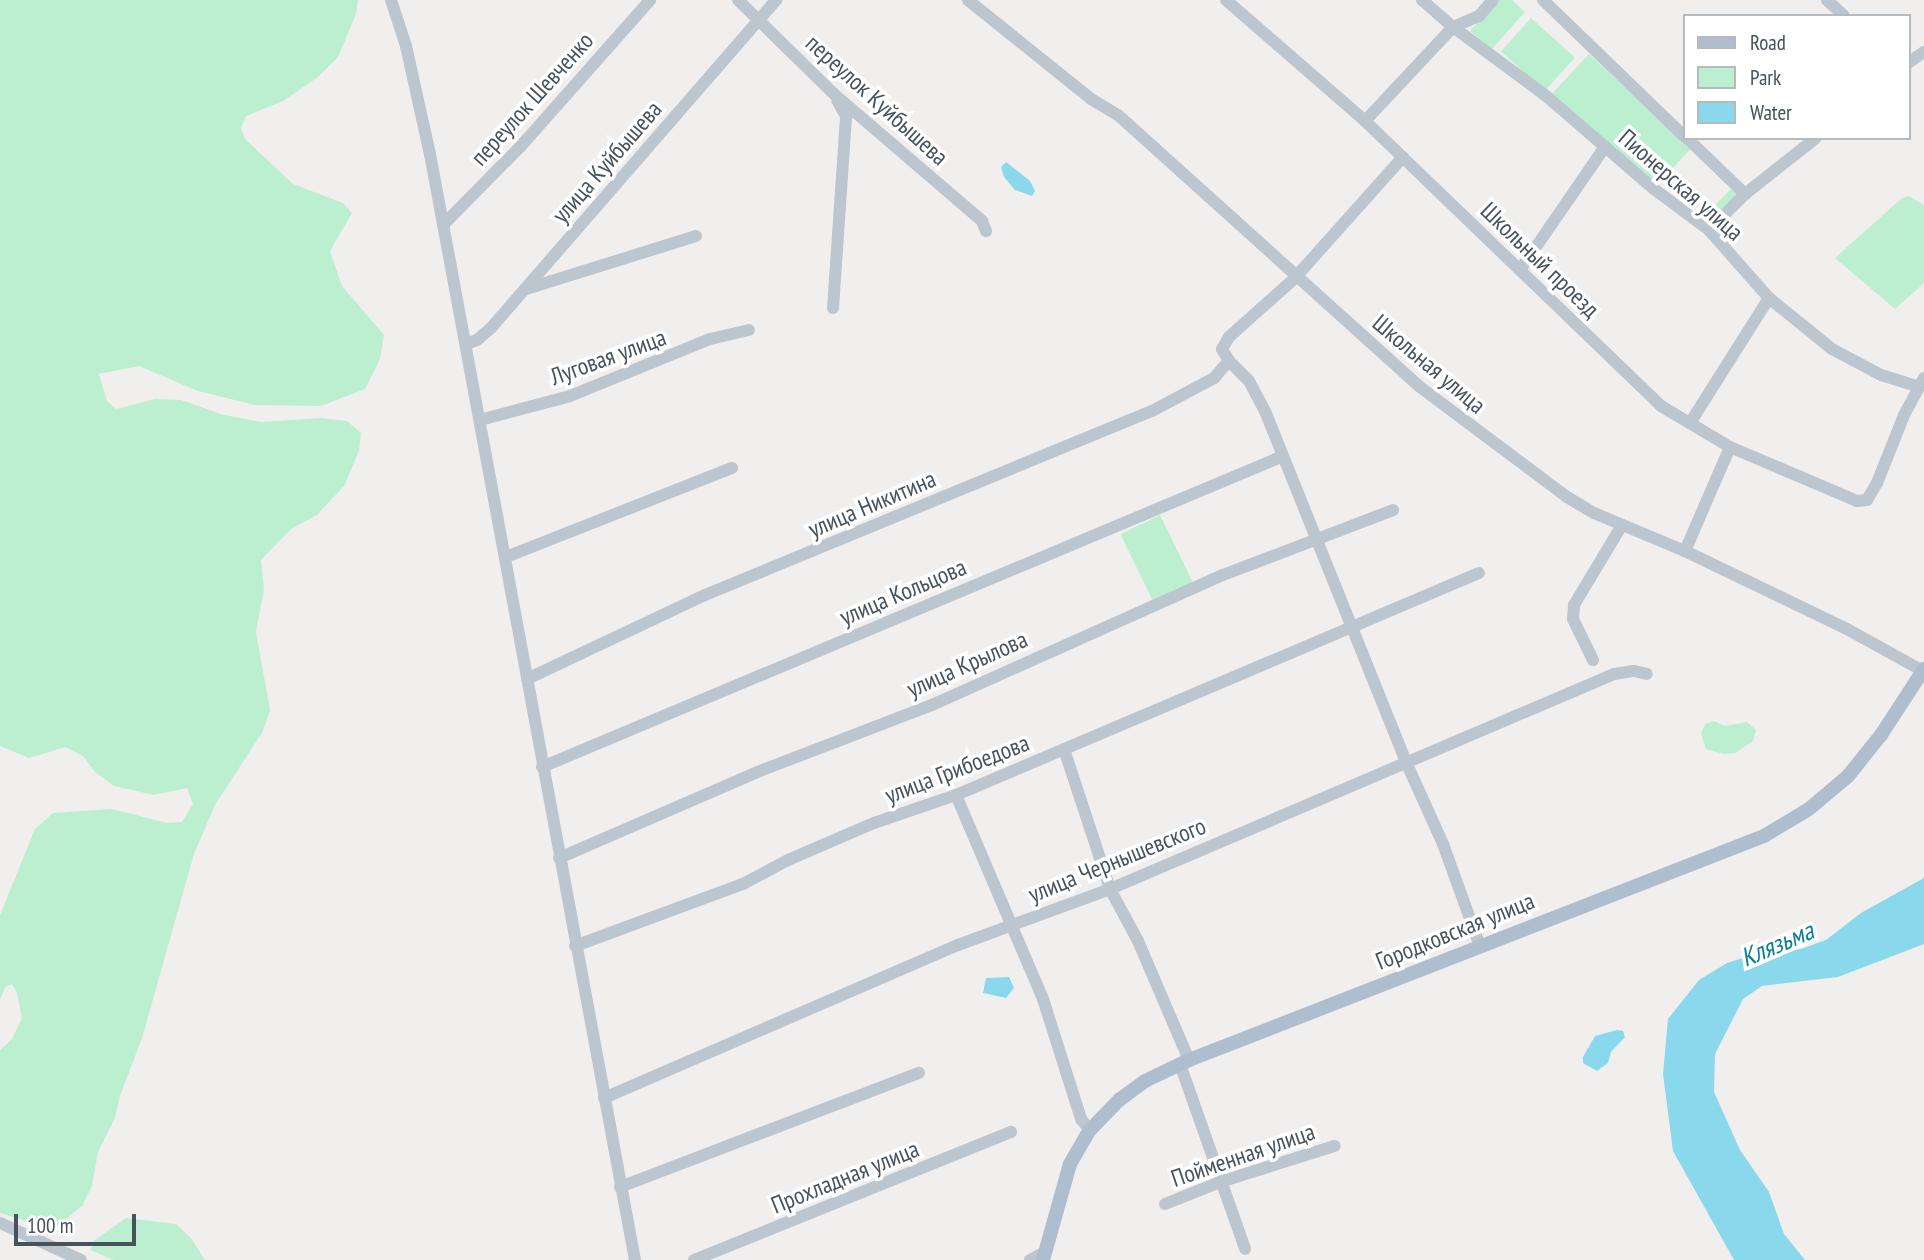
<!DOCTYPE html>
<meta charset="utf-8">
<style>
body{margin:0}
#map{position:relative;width:1924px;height:1260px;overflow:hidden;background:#f1eeee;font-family:"PT Sans Narrow",sans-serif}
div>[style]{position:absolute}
.green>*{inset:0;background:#bcefd0;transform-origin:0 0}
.water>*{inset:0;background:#89d8ec}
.minor>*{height:12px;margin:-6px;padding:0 6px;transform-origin:6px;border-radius:6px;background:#bcc6ce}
.major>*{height:14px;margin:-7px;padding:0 7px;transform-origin:7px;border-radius:7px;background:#aebece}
span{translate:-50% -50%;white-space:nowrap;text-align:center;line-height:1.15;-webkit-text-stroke:7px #fff;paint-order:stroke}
.street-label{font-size:24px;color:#46525c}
.water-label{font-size:26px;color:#0c7d9b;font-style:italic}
.legend{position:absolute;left:1683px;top:14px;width:228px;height:126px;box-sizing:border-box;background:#fff;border:2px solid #b5babe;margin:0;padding:9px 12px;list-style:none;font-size:21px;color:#46525c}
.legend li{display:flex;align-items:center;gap:14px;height:35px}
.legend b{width:35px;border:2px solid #b5babe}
.scale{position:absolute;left:14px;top:1214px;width:122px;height:32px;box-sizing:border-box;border:4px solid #46525c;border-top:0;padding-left:9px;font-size:21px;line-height:24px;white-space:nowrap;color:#46525c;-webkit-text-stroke:5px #fff;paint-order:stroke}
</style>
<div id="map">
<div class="green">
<div style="clip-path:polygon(0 0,358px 0,356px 14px,338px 57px,318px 77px,283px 101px,246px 116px,241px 128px,245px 139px,293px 184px,343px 203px,352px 213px,330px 251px,342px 286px,384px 335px,380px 359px,365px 389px,321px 406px,255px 405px,198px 391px,139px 366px,99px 374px,107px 401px,116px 409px,155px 399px,181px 400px,224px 415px,261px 422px,321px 418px,347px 421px,361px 433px,359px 451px,344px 486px,317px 515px,291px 529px,261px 560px,264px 589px,256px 632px,270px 710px,263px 731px,215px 805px,194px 854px,142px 1038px,120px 1096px,115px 1118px,98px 1152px,92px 1186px,82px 1206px,57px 1226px,35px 1224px,0 1213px,0 1050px,12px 1039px,22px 1018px,17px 993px,12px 984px,5px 987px,0 1000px,0 915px,35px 829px,53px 813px,112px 809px,167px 823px,182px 822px,193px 804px,187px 788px,154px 795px,114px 786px,95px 772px,83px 756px,65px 747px,29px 758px,0 746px)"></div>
<div style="clip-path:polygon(1498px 0,1512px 0,1525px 12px,1492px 49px,1470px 31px)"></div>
<div style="left:1531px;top:18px;width:59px;height:45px;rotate:42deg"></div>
<div style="left:1589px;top:54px;width:139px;height:54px;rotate:43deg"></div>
<div style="left:1732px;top:188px;width:8px;height:42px;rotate:45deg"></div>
<div style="clip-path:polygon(1909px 196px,1924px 205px,1924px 283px,1895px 309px,1835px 258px,1902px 198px)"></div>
<div style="left:1160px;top:515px;width:76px;height:44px;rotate:64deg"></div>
<div style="clip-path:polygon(1714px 721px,1725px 726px,1747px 722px,1756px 730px,1753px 741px,1735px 753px,1724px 754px,1706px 749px,1701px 734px,1705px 724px)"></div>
<div style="clip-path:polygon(126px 1218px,176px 1224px,191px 1238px,205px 1260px,113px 1260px,91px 1250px,92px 1242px)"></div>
</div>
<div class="water">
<div style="clip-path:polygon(1006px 162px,1030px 181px,1035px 191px,1032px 196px,1015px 190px,1004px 177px,1001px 167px)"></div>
<div style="clip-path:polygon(1924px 878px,1924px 944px,1838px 977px,1762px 986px,1743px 999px,1715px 1054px,1714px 1092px,1740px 1150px,1769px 1192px,1784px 1234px,1805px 1260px,1734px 1260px,1673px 1151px,1663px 1074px,1668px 1019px,1699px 980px,1727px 963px,1761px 952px,1801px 949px,1826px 940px,1861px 913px)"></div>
<div style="clip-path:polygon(1009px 977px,1014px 988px,1006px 998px,983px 993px,986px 978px)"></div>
<div style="clip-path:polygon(1617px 1030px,1623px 1031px,1625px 1037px,1611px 1052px,1608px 1063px,1597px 1071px,1583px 1063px,1583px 1057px,1595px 1036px)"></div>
</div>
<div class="minor">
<div style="left:391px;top:0;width:48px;rotate:71.9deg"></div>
<div style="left:406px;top:46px;width:111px;rotate:77.5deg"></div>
<div style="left:430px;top:154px;width:1125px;rotate:79.5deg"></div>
<div style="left:738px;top:0;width:134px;rotate:44.4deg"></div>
<div style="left:834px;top:94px;width:195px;rotate:40.6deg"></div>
<div style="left:982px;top:221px;width:11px;rotate:68deg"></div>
<div style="left:968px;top:0;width:158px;rotate:38.8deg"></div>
<div style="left:1091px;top:99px;width:31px;rotate:31deg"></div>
<div style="left:1118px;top:115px;width:406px;rotate:42deg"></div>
<div style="left:1420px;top:387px;width:184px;rotate:36.8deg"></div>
<div style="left:1567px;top:497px;width:31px;rotate:31deg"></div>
<div style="left:1594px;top:513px;width:99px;rotate:22.7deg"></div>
<div style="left:1685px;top:551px;width:180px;rotate:25.7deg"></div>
<div style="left:1847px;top:629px;width:87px;rotate:28.9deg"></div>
<div style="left:1226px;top:0;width:184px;rotate:41deg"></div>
<div style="left:1365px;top:121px;width:411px;rotate:43.9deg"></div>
<div style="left:1661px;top:406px;width:80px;rotate:30.7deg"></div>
<div style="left:1730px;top:447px;width:138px;rotate:23deg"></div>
<div style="left:1857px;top:501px;width:10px;rotate:-6deg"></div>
<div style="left:1867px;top:500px;width:20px;rotate:-60deg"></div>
<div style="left:1877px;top:483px;width:73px;rotate:-68.3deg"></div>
<div style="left:1904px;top:415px;width:42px;rotate:-61.6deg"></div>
<div style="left:1422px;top:0;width:41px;rotate:41.1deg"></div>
<div style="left:1453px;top:27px;width:114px;rotate:36.5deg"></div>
<div style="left:1545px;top:95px;width:144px;rotate:40.8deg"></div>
<div style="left:1654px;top:189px;width:69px;rotate:36.7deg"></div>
<div style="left:1709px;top:230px;width:91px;rotate:48.6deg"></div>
<div style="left:1769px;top:298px;width:81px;rotate:39deg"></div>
<div style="left:1832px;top:349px;width:55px;rotate:28deg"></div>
<div style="left:1881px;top:375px;width:39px;rotate:17deg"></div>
<div style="left:1543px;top:0;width:196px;rotate:44deg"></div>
<div style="left:1827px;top:0;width:23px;rotate:43deg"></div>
<div style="left:1908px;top:63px;width:19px;rotate:-35deg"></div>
<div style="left:1365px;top:121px;width:129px;rotate:-46.9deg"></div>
<div style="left:1453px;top:27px;width:28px;rotate:-23deg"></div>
<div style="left:1479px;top:16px;width:21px;rotate:-49deg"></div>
<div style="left:1687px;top:138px;width:81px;rotate:44deg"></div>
<div style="left:1403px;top:157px;width:162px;rotate:131.8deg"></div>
<div style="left:1295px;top:278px;width:89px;rotate:138.2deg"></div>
<div style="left:1229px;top:337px;width:14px;rotate:120deg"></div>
<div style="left:1222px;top:349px;width:14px;rotate:60deg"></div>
<div style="left:1229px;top:361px;width:28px;rotate:45deg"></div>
<div style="left:1249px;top:381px;width:34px;rotate:62deg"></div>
<div style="left:1265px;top:411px;width:378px;rotate:68.1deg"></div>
<div style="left:1406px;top:762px;width:90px;rotate:65.7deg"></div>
<div style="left:1443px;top:844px;width:109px;rotate:70.1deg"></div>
<div style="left:443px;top:225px;width:111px;rotate:-45.4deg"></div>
<div style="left:521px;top:146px;width:195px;rotate:-48.5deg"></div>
<div style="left:1709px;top:230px;width:51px;rotate:-45deg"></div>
<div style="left:1745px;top:194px;width:90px;rotate:-38.3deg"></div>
<div style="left:1520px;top:270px;width:150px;rotate:-55.4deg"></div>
<div style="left:526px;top:289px;width:178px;rotate:-17.3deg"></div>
<div style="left:833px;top:308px;width:192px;rotate:-86.1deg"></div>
<div style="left:846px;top:116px;width:18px;rotate:-119deg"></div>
<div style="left:466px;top:344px;width:12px;rotate:-20deg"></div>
<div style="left:477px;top:340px;width:18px;rotate:-41deg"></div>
<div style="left:491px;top:328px;width:435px;rotate:-49deg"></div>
<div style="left:480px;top:420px;width:93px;rotate:-14.9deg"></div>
<div style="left:570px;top:396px;width:151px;rotate:-22.2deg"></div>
<div style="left:710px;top:339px;width:40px;rotate:-13deg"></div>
<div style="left:1690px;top:423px;width:148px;rotate:-57.7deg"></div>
<div style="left:1685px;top:551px;width:113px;rotate:-66.6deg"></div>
<div style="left:506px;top:557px;width:243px;rotate:-21.5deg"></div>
<div style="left:1593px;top:660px;width:46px;rotate:-116deg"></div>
<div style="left:1573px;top:619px;width:14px;rotate:-86deg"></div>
<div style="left:1574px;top:605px;width:93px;rotate:-59deg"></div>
<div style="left:527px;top:679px;width:197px;rotate:-25.3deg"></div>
<div style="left:705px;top:595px;width:483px;rotate:-22.4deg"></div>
<div style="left:1152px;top:411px;width:70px;rotate:-28deg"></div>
<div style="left:1214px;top:378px;width:23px;rotate:-49deg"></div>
<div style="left:1064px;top:749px;width:147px;rotate:71.8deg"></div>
<div style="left:1110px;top:889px;width:59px;rotate:61.7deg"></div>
<div style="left:1138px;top:941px;width:129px;rotate:66.8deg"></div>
<div style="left:542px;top:767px;width:801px;rotate:-22.76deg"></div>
<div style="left:956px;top:795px;width:222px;rotate:66.9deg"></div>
<div style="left:1043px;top:999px;width:126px;rotate:72.4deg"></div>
<div style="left:1081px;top:1119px;width:14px;rotate:51deg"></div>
<div style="left:559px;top:858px;width:224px;rotate:-23.4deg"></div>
<div style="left:765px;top:769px;width:179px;rotate:-21deg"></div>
<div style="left:932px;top:705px;width:319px;rotate:-24.1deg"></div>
<div style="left:1223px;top:575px;width:182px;rotate:-20.9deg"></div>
<div style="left:575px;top:946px;width:179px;rotate:-20.3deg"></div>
<div style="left:743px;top:884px;width:51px;rotate:-28.1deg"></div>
<div style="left:788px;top:860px;width:94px;rotate:-23.3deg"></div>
<div style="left:874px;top:823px;width:87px;rotate:-18.9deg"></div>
<div style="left:956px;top:795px;width:568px;rotate:-23deg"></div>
<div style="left:1180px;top:1064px;width:196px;rotate:70.6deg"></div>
<div style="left:604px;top:1098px;width:386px;rotate:-23.4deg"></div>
<div style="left:958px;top:945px;width:162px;rotate:-20.2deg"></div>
<div style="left:1110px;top:889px;width:548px;rotate:-23.1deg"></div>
<div style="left:1614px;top:674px;width:20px;rotate:-9deg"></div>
<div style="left:1634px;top:671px;width:13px;rotate:13deg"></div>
<div style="left:620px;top:1187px;width:320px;rotate:-20.9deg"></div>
<div style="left:1165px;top:1204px;width:59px;rotate:-21.8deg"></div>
<div style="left:1220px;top:1182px;width:120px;rotate:-17.5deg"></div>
<div style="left:0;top:1223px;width:89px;rotate:24.6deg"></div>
<div style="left:694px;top:1260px;width:342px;rotate:-22deg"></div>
<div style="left:1030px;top:1260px;width:17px;rotate:-28deg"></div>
</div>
<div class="major">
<div style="left:1043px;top:1260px;width:100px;rotate:-74.3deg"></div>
<div style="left:1070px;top:1164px;width:39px;rotate:-60deg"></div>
<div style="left:1090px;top:1130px;width:42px;rotate:-46deg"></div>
<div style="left:1119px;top:1100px;width:32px;rotate:-36deg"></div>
<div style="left:1145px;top:1081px;width:49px;rotate:-25.5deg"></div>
<div style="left:1189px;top:1060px;width:617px;rotate:-21.28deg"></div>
<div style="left:1764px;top:836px;width:52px;rotate:-31deg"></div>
<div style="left:1809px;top:809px;width:51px;rotate:-40.2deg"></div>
<div style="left:1848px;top:776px;width:53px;rotate:-51.2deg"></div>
<div style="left:1881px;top:735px;width:79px;rotate:-56.9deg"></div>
</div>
<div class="street-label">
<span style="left:532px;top:99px;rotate:-48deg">переулок Шевченко</span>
<span style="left:877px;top:100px;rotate:42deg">переулок Куйбышева</span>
<span style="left:607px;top:162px;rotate:-49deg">улица Куйбышева</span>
<span style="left:1681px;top:185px;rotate:41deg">Пионерская улица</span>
<span style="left:1540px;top:260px;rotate:44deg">Школьный проезд</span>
<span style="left:608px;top:357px;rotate:-20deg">Луговая улица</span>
<span style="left:1429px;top:364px;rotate:40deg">Школьная улица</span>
<span style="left:872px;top:504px;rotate:-23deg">улица Никитина</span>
<span style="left:903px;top:592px;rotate:-23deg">улица Кольцова</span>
<span style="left:967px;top:664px;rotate:-24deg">улица Крылова</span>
<span style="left:957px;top:769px;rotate:-21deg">улица Грибоедова</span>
<span style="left:1117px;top:860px;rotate:-22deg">улица Чернышевского</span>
<span style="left:1455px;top:931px;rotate:-22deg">Городковская улица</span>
<span style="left:1243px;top:1155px;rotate:-19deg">Пойменная улица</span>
<span style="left:845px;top:1177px;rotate:-22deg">Прохладная улица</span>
</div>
<div class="water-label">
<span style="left:1777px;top:944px;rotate:-23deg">Клязьма</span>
</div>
<ul class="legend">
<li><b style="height:9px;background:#aebece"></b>Road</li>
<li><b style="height:19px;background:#bcefd0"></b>Park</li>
<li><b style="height:19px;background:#89d8ec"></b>Water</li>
</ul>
<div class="scale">100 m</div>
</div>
